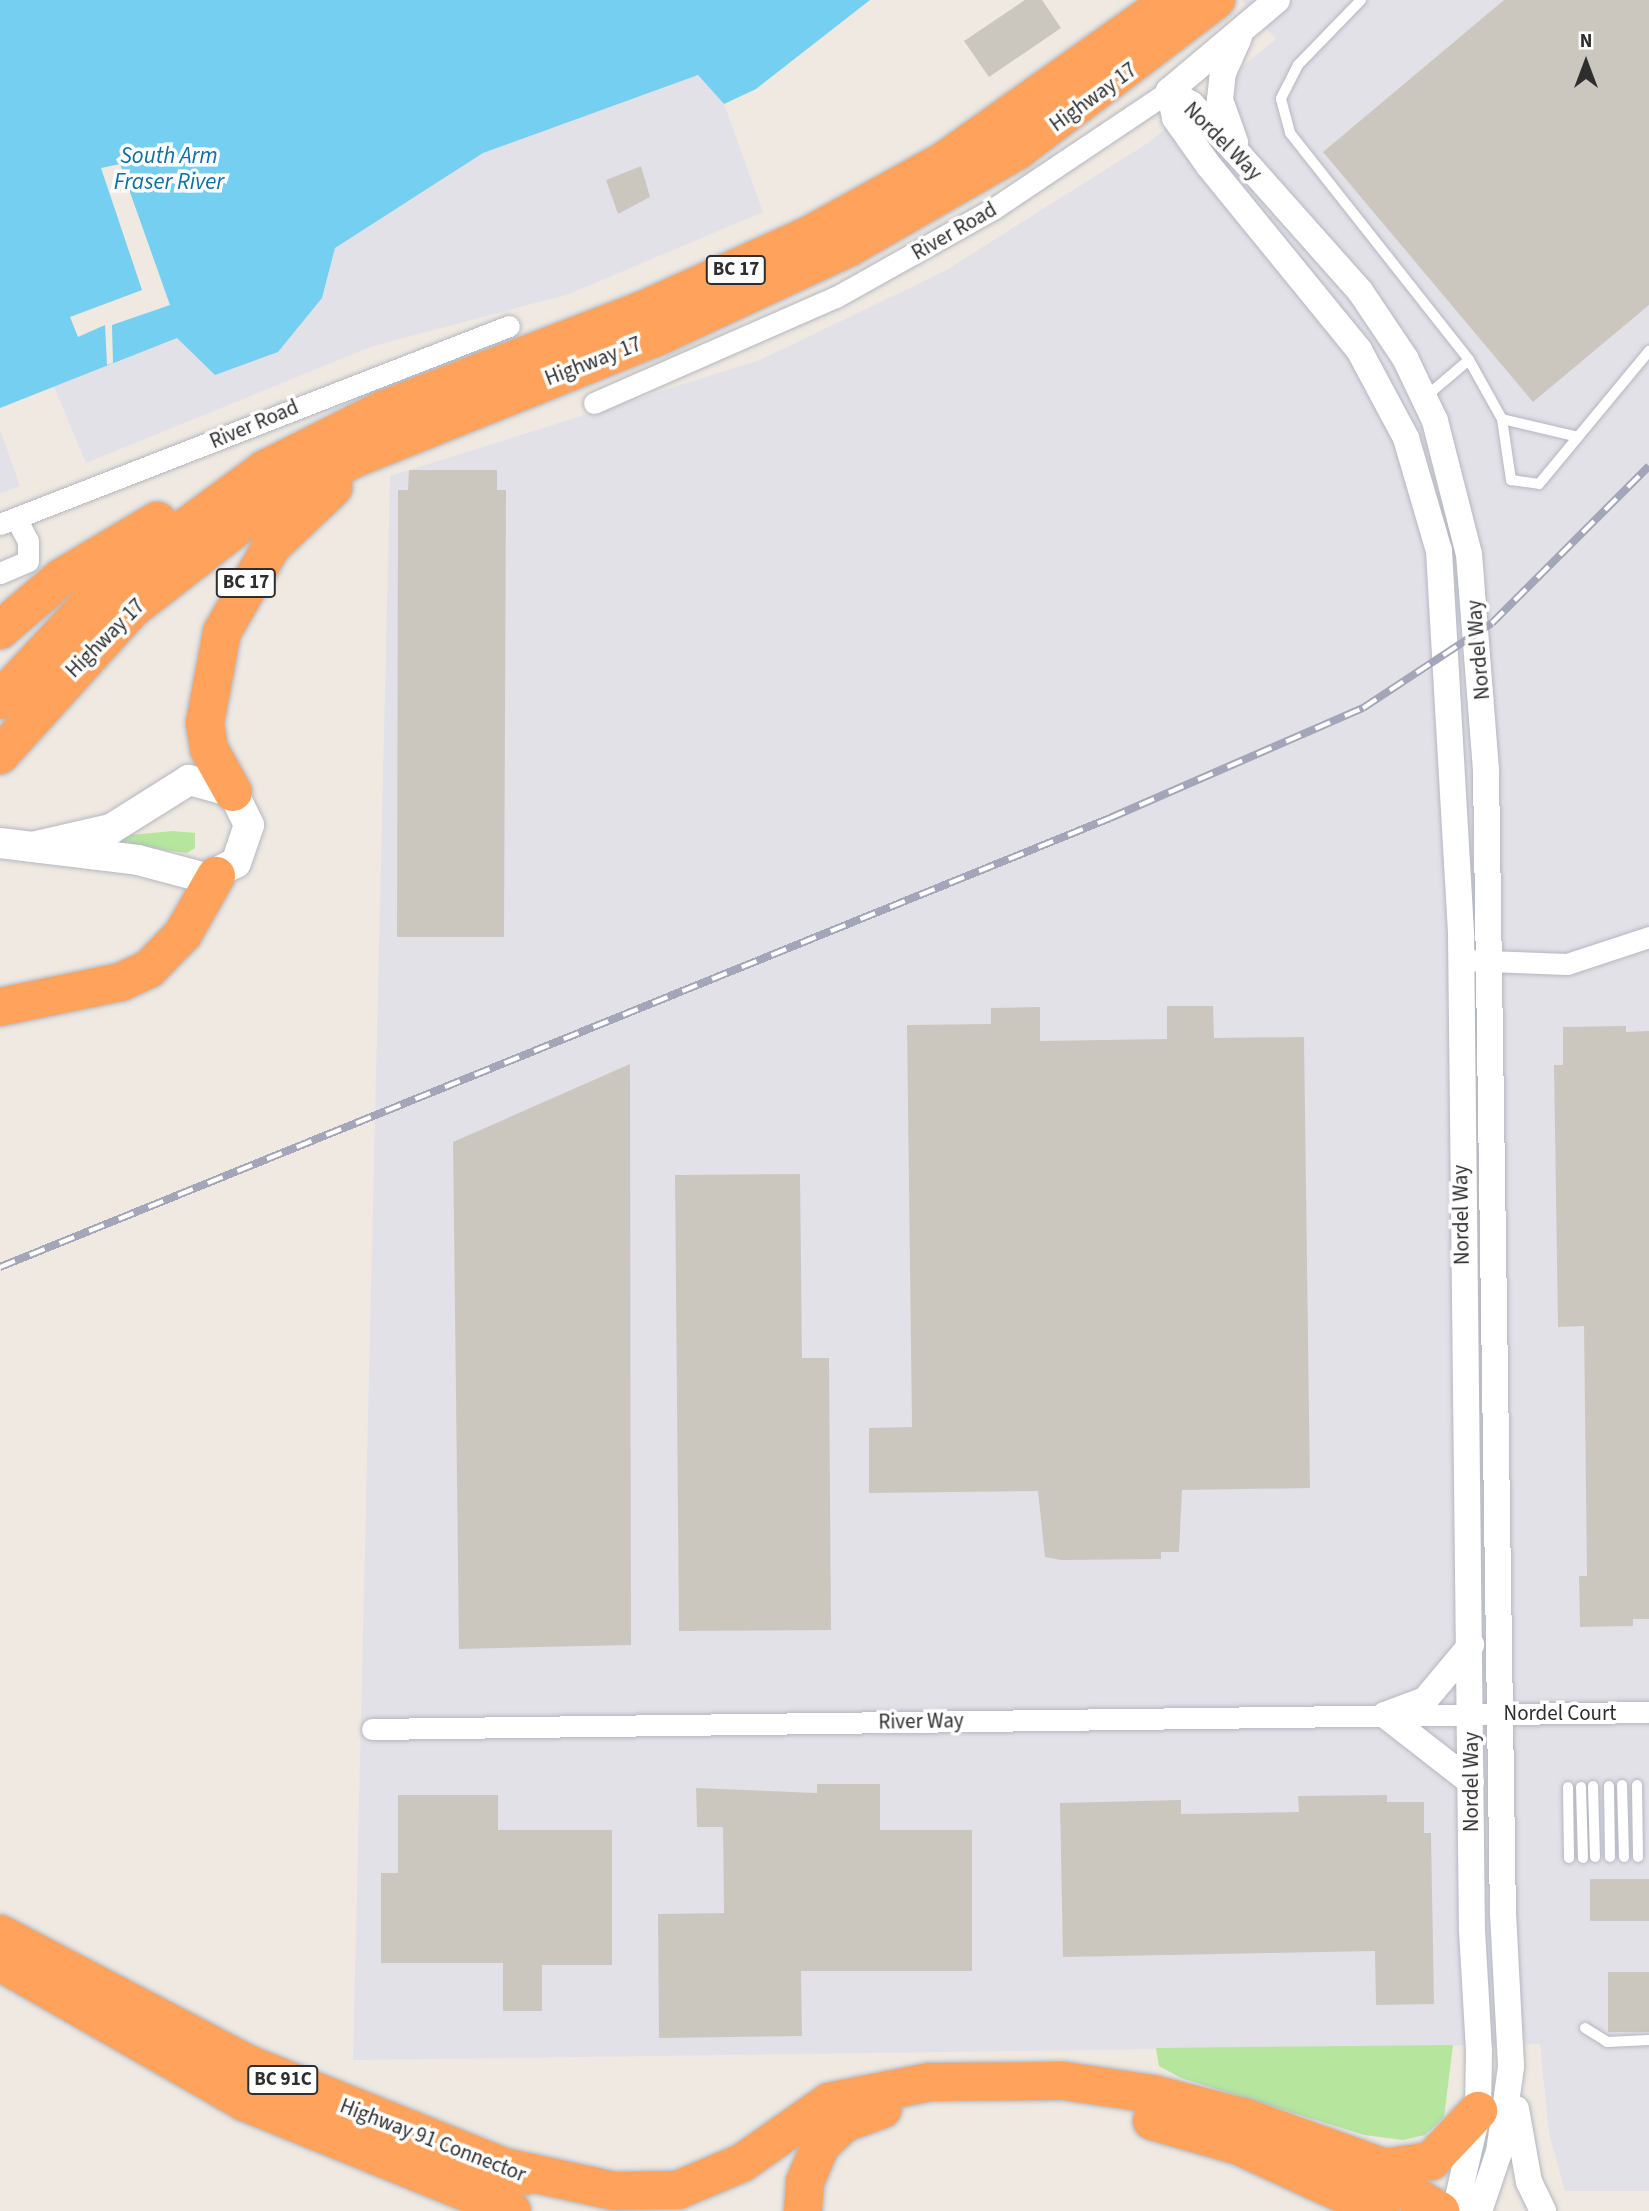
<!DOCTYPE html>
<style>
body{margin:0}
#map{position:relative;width:1649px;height:2211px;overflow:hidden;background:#efe9e1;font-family:"Source Sans 3",sans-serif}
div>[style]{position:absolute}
.industrial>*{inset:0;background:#e3e1e8}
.green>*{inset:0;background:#b6e59e}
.water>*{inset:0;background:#75cff0}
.pier>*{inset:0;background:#efe9e1}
.building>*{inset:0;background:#cbc7bf;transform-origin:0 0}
.roads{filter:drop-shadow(0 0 2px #b4b7c1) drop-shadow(0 0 2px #b4b7c1)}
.service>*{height:10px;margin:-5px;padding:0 5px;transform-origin:5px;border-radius:5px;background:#fff}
.minor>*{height:21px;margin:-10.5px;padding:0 10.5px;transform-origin:10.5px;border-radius:10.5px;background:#fff}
.tertiary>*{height:26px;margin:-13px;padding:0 13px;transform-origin:13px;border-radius:13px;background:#fff}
.secondary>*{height:30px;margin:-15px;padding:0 15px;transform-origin:15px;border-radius:15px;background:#fff}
.motorway>*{height:38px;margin:-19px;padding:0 19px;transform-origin:19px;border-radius:19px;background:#ffa35c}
.rail>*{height:8px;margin-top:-4px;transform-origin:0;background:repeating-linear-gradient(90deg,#fff 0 16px,#a3a6b8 0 32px);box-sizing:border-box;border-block:2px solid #a3a6b8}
span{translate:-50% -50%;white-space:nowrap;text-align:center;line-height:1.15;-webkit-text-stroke:7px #fff;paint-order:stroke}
.shield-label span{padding:2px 5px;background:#fff;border:2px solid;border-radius:5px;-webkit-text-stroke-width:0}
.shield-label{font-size:19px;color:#2e2e2e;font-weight:700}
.street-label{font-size:21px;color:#2e2e2e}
.water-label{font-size:23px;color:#0d6fa3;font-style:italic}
.north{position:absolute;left:1551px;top:28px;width:70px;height:70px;-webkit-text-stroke:5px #fff;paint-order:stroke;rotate:0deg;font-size:19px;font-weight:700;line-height:28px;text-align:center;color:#2e2e2e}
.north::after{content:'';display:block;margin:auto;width:24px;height:32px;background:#2e2e2e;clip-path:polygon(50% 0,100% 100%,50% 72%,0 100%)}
</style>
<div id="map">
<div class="industrial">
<div style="clip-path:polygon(1242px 0,1649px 0,1649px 2191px,1565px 2191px,1549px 2133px,1540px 2044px,353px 2060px,390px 476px,760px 360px,943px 272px,1148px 143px,1276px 39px)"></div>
<div style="clip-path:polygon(698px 75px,724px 104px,763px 212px,569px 294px,373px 346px,86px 463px,54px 387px,177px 338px,322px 298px,335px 248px,483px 153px)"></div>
<div style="clip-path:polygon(0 429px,20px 486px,0 494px)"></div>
</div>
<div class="green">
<div style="clip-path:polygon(173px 831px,195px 833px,195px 848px,187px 853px,117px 844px,130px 835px)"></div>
<div style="clip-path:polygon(1453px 2045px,1444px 2117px,1425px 2135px,1403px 2140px,1364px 2135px,1181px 2078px,1159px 2066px,1156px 2048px)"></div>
</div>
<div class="water">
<div style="clip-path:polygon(0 0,870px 0,756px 89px,724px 104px,698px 75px,483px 153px,335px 248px,322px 298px,278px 352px,215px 375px,177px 338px,0 408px)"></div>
</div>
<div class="pier">
<div style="clip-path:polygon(120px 164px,170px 305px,112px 325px,113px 363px,107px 365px,105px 325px,78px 337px,70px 317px,142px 290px,101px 168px)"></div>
</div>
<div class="building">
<div style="clip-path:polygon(1025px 0,1042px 0,1061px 28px,989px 77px,964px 41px)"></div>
<div style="clip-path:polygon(1504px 0,1649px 0,1649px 305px,1533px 402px,1323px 152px)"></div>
<div style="clip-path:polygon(641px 166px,650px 197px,618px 214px,606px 180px)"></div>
<div style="clip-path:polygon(409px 470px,497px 470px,497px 490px,506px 490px,504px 937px,397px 937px,398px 490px,408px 490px)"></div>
<div style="clip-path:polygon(1167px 1006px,1213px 1006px,1214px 1038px,1304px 1037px,1310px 1488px,1182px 1490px,1179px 1552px,1161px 1552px,1161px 1559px,1061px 1560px,1045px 1557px,1038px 1491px,869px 1493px,869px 1428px,912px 1427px,907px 1025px,991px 1024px,991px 1008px,1040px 1007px,1040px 1041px,1167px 1039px)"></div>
<div style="clip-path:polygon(1626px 1026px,1626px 1032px,1649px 1031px,1649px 1619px,1633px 1619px,1633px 1626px,1580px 1627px,1579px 1576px,1587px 1576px,1584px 1326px,1558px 1327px,1554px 1065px,1563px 1065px,1563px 1027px)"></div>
<div style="clip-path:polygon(630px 1064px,631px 1645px,459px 1649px,453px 1142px)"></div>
<div style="clip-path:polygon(800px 1174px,802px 1358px,829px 1358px,831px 1630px,679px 1631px,675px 1175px)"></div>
<div style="clip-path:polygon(817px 1784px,880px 1784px,880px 1830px,972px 1830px,972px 1971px,801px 1971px,802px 2036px,659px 2038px,658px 1914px,724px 1913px,723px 1827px,697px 1827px,696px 1788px,817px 1793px)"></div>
<div style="clip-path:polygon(398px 1795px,498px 1795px,498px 1830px,612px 1830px,612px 1965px,542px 1965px,542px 2011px,503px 2011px,503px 1963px,381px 1963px,381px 1873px,398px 1873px)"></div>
<div style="clip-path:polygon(1387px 1795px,1387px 1802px,1424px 1802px,1424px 1833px,1431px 1833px,1434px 2004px,1376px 2005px,1375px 1951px,1063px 1957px,1060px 1803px,1181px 1800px,1181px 1814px,1299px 1812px,1298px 1796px)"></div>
<div style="left:1649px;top:1879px;width:42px;height:59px;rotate:90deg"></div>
<div style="left:1649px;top:1972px;width:60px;height:41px;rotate:90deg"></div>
</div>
<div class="roads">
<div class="service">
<div style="left:1361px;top:0;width:91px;rotate:134.1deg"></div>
<div style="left:1298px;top:65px;width:38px;rotate:117deg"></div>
<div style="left:1281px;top:99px;width:35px;rotate:75deg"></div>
<div style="left:1290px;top:133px;width:289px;rotate:51.7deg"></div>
<div style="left:1424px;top:398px;width:59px;rotate:-40.2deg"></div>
<div style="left:1469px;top:360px;width:68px;rotate:60.8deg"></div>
<div style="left:1502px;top:419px;width:62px;rotate:81.6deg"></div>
<div style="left:1511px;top:480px;width:28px;rotate:8deg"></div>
<div style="left:1539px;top:484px;width:173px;rotate:-50.4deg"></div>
<div style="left:1502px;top:419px;width:78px;rotate:13.3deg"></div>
<div style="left:1622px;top:1785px;width:72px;rotate:88.4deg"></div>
<div style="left:1637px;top:1785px;width:72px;rotate:89.2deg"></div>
<div style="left:1593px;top:1786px;width:71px;rotate:88.4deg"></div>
<div style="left:1609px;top:1786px;width:71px;rotate:89.2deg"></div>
<div style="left:1568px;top:1787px;width:71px;rotate:89.2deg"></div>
<div style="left:1581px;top:1787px;width:71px;rotate:88.4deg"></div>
<div style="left:1585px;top:2028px;width:26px;rotate:32deg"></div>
<div style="left:1607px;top:2042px;width:42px;rotate:-2.7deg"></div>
</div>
<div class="minor">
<div style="left:594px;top:403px;width:264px;rotate:-23.7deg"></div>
<div style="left:836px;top:297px;width:180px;rotate:-29.3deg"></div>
<div style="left:993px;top:209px;width:212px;rotate:-33.8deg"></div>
<div style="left:0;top:524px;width:546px;rotate:-21.26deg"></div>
<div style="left:0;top:573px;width:30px;rotate:-23deg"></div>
<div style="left:28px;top:561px;width:20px;rotate:-90deg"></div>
<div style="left:28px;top:541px;width:26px;rotate:-118deg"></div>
<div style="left:1462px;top:960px;width:105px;rotate:2.2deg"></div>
<div style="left:1567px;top:964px;width:86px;rotate:-18.2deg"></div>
<div style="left:372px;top:1729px;width:1277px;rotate:-0.76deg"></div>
</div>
<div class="tertiary">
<div style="left:1169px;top:91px;width:26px;rotate:31deg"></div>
<div style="left:1191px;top:104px;width:73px;rotate:46.7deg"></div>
<div style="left:1241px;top:157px;width:179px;rotate:48.4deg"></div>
<div style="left:1360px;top:291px;width:81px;rotate:56.1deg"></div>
<div style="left:1405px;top:358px;width:70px;rotate:64.5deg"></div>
<div style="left:1435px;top:421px;width:137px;rotate:75.7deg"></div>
<div style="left:1469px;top:554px;width:218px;rotate:85.5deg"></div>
<div style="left:1486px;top:771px;width:1142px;rotate:89.15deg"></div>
<div style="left:1503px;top:1913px;width:154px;rotate:87deg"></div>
<div style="left:1511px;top:2067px;width:86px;rotate:98deg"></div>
<div style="left:1499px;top:2152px;width:62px;rotate:108.7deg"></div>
<div style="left:1169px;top:91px;width:28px;rotate:77deg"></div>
<div style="left:1175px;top:118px;width:59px;rotate:54.7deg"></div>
<div style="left:1209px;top:166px;width:237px;rotate:50.8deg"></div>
<div style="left:1359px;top:350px;width:100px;rotate:61.9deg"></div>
<div style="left:1406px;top:438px;width:118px;rotate:73.7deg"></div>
<div style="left:1439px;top:551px;width:385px;rotate:86.7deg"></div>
<div style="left:1461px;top:935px;width:995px;rotate:89.37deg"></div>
<div style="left:1472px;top:1930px;width:120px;rotate:86.7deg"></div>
<div style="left:1479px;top:2050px;width:61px;rotate:90.9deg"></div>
<div style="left:1478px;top:2111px;width:103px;rotate:103deg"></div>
<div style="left:1169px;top:91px;width:141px;rotate:-40.1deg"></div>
<div style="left:1235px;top:142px;width:45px;rotate:-109.7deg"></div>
<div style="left:1220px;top:100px;width:27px;rotate:-84deg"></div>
<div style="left:1223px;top:73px;width:39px;rotate:-66deg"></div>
<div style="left:1385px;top:1715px;width:43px;rotate:-20.6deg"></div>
<div style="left:1425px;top:1700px;width:72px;rotate:-50.1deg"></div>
<div style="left:1385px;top:1715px;width:109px;rotate:37.9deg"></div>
<div style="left:1516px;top:2109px;width:74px;rotate:79.9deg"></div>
<div style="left:1529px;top:2182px;width:32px;rotate:64deg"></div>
</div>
<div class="secondary">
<div style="left:0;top:843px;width:139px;rotate:7deg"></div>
<div style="left:138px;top:860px;width:69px;rotate:15deg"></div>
<div style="left:205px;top:878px;width:34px;rotate:-26deg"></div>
<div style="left:236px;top:863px;width:40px;rotate:-71.1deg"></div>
<div style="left:249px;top:825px;width:37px;rotate:-116deg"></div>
<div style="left:233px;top:792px;width:46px;rotate:-164.7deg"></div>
<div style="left:189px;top:780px;width:92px;rotate:147.9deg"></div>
<div style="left:111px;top:829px;width:77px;rotate:167.2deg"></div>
</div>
<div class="motorway">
<div style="left:0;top:630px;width:80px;rotate:-40.4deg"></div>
<div style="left:61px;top:578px;width:112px;rotate:-30.7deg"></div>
<div style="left:0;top:700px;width:157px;rotate:-47.1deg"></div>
<div style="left:107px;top:585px;width:195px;rotate:-36.2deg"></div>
<div style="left:264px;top:470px;width:133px;rotate:-26.8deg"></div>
<div style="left:383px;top:410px;width:276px;rotate:-21deg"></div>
<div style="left:641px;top:311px;width:185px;rotate:-24.2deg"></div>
<div style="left:810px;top:235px;width:153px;rotate:-28.9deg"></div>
<div style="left:944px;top:161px;width:278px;rotate:-35.3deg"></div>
<div style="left:0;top:755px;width:197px;rotate:-47.9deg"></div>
<div style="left:132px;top:609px;width:143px;rotate:-37.9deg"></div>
<div style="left:245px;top:521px;width:125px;rotate:-29.9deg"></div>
<div style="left:353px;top:459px;width:328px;rotate:-21.9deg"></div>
<div style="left:657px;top:337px;width:211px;rotate:-25deg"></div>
<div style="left:848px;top:248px;width:195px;rotate:-29.9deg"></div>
<div style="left:1017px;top:151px;width:250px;rotate:-37.2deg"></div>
<div style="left:233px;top:792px;width:49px;rotate:-119.2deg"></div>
<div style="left:209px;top:749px;width:26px;rotate:-99deg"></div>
<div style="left:205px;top:723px;width:93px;rotate:-79.4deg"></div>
<div style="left:222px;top:632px;width:98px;rotate:-60deg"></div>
<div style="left:271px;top:547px;width:86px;rotate:-43.6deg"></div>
<div style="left:0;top:1007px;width:124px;rotate:-11.7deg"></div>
<div style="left:121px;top:982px;width:31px;rotate:-25deg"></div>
<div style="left:149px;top:969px;width:49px;rotate:-45.8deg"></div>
<div style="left:183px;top:934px;width:67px;rotate:-60.4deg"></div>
<div style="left:0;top:1934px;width:282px;rotate:27.7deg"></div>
<div style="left:250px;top:2065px;width:297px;rotate:21.9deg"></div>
<div style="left:0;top:1962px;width:281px;rotate:29.8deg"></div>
<div style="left:244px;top:2102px;width:289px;rotate:22.1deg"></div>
<div style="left:1152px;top:2121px;width:91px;rotate:16deg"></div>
<div style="left:1239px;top:2146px;width:155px;rotate:24.7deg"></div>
<div style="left:504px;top:2167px;width:113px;rotate:12.3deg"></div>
<div style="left:614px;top:2191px;width:64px;rotate:-0.9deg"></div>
<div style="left:678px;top:2190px;width:69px;rotate:-22.9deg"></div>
<div style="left:742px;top:2163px;width:106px;rotate:-35deg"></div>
<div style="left:829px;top:2102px;width:103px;rotate:-11.2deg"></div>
<div style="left:930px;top:2082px;width:134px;rotate:-0.4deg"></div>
<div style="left:1064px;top:2081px;width:89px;rotate:8.4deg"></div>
<div style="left:1152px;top:2094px;width:97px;rotate:14.3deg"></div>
<div style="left:1246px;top:2118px;width:148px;rotate:19.8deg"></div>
<div style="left:1385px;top:2168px;width:47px;rotate:-8.7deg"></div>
<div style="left:1431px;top:2161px;width:69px;rotate:-46.8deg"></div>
<div style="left:1366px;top:2168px;width:86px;rotate:30.2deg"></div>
<div style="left:803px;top:2211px;width:29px;rotate:-86deg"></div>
<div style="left:805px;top:2182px;width:39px;rotate:-67deg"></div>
<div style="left:820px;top:2146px;width:33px;rotate:-44deg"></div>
<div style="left:844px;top:2123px;width:41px;rotate:-19.7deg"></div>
</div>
</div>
<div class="rail">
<div style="left:0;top:1267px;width:1197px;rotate:-22.02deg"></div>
<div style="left:1110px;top:818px;width:276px;rotate:-23.5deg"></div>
<div style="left:1363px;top:708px;width:154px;rotate:-33.4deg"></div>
<div style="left:1492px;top:623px;width:222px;rotate:-45deg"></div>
</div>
<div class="shield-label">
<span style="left:736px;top:270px">BC 17</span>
<span style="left:246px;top:583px">BC 17</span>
<span style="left:283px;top:2080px">BC 91C</span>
</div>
<div class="street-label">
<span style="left:1093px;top:97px;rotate:-36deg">Highway 17</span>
<span style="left:1223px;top:141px;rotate:45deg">Nordel Way</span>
<span style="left:954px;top:231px;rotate:-30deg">River Road</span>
<span style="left:593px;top:361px;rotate:-21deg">Highway 17</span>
<span style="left:254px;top:424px;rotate:-23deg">River Road</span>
<span style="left:105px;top:638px;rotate:-45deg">Highway 17</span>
<span style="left:1478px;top:650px;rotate:-95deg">Nordel Way</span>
<span style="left:1461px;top:1215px;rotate:-91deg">Nordel Way</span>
<span style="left:1560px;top:1713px">Nordel Court</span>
<span style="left:921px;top:1721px;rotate:-1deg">River Way</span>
<span style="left:1471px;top:1782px;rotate:-90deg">Nordel Way</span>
<span style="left:433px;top:2140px;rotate:21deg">Highway 91 Connector</span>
</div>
<div class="water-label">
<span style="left:169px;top:169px">South Arm<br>Fraser River</span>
</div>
<div class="north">N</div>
</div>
